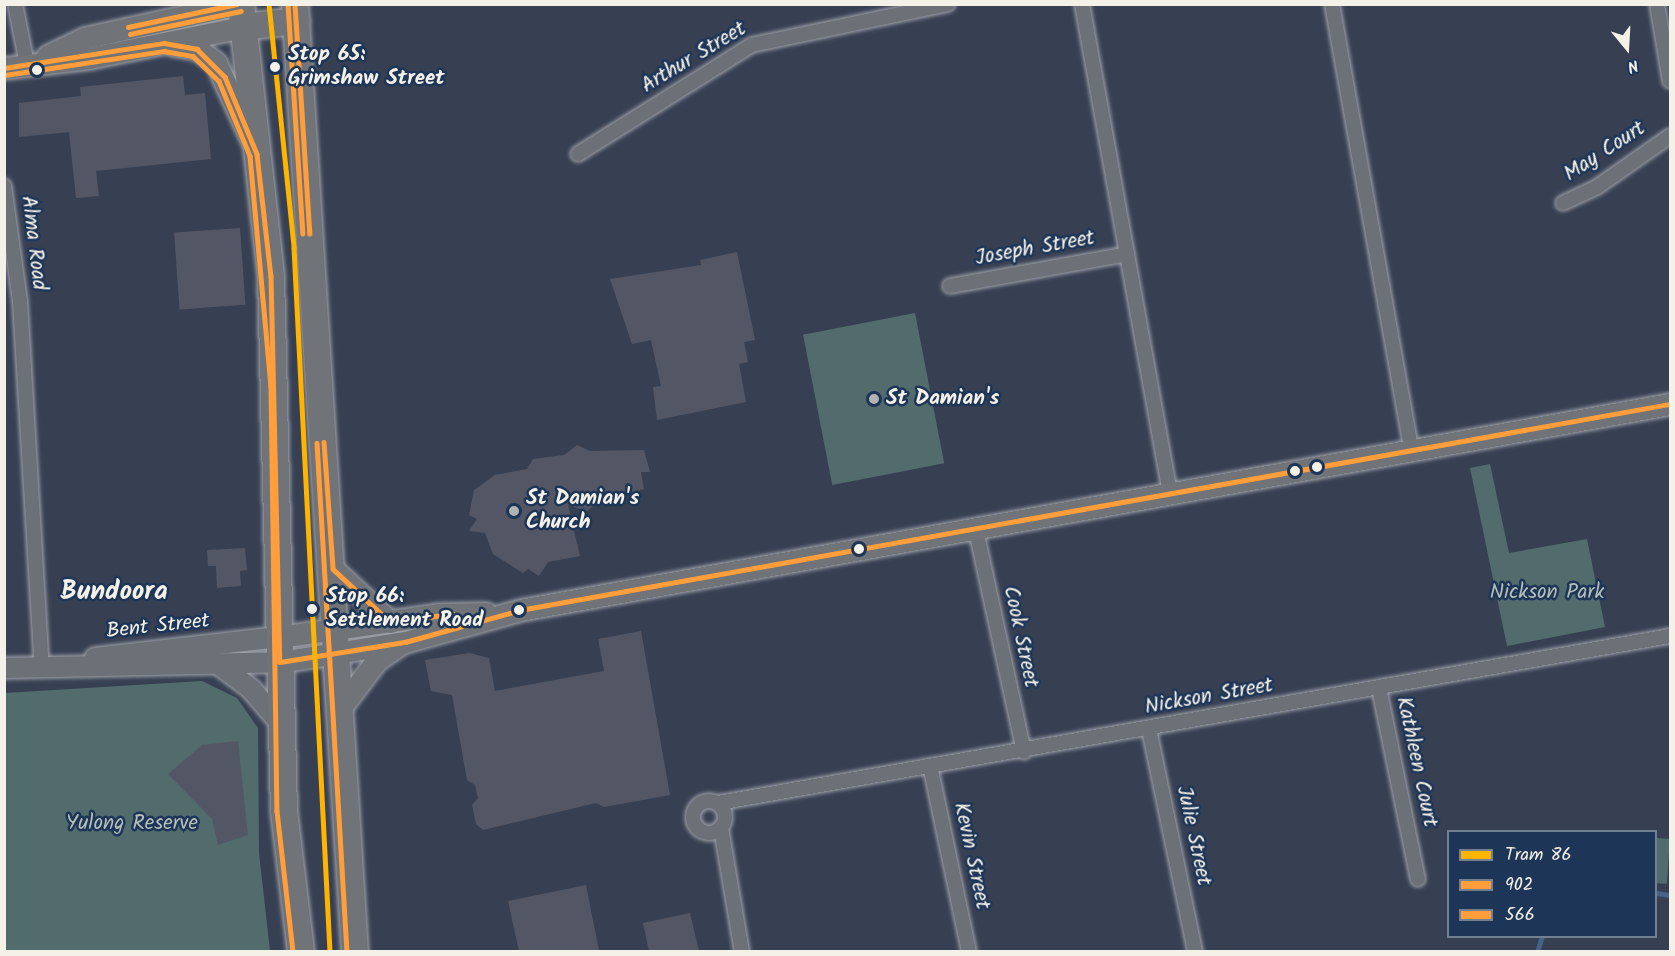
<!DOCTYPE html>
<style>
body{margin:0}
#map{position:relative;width:1675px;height:956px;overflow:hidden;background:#374053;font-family:Kalam,sans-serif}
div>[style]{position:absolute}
.green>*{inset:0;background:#526c6d;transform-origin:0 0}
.stream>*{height:5px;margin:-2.5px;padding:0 2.5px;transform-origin:2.5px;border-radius:2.5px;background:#446386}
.building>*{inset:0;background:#535765;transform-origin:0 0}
.roads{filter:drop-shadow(0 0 2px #9da0a7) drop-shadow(0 0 2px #9da0a7)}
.street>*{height:14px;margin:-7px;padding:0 7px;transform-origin:7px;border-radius:7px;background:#6c7077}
.street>.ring{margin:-7px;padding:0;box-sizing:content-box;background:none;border:14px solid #6c7077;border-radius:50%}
.secondary>*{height:20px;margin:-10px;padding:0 10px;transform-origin:10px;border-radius:10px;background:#6c7077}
.primary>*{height:21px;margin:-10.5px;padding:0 10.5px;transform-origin:10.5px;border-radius:10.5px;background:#707478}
.highway>*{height:26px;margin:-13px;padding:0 13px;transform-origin:13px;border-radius:13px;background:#707478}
.bus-1>*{height:4.5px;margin:-2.25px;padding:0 2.25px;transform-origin:2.25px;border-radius:2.25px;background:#ff9e3a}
.bus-2>*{height:4.5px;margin:-2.25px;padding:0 2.25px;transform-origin:2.25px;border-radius:2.25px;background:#ff9e3a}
.tram-1>*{height:4.5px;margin:-2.25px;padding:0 2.25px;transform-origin:2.25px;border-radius:2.25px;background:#ffb500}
.dots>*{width:16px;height:16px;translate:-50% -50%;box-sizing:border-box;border:3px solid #1d3557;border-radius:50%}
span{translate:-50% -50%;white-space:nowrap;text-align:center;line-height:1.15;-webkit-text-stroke:5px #1d3557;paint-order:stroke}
.stop-label{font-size:21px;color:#f4f1e8;font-weight:700}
.left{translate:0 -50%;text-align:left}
.street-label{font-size:21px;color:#f4f1e8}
.poi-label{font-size:21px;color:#f4f1e8;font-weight:700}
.park-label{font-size:21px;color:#b5bfb8}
.district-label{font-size:27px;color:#f4f1e8;font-weight:700}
.frame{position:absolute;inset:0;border:6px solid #f4f1e8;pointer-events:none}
.legend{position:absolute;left:1447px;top:830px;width:210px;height:108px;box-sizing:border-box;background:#1d3557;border:2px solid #738091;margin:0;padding:8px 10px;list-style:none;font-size:18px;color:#f4f1e8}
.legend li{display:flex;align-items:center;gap:12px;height:30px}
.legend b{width:30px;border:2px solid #738091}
.north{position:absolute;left:1597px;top:18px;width:60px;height:60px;-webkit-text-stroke:4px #1d3557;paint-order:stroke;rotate:162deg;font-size:16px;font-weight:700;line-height:24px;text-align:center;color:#f4f1e8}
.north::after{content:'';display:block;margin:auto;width:21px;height:27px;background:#f4f1e8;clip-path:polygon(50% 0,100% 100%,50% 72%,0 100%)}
</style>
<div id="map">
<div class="green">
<div style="left:915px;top:313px;width:153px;height:114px;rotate:79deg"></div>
<div style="clip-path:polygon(1490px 464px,1509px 553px,1587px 539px,1605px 627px,1507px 646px,1470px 468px)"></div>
<div style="clip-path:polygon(202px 681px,237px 698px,258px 728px,259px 853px,270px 951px,5px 952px,5px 693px)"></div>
<div style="left:1656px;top:838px;width:14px;height:45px;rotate:4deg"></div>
</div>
<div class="stream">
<div style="left:1656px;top:893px;width:14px;rotate:8deg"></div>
<div style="left:1537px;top:952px;width:17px;rotate:-73deg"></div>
</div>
<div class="building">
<div style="clip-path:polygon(183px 76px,185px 95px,205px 93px,211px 159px,96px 171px,99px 196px,76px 198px,69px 132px,19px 137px,19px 103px,81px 96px,80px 87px)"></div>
<div style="left:240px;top:228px;width:77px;height:66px;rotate:86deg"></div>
<div style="clip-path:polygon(737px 252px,755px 340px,744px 342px,748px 362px,739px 364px,746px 402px,657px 420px,653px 387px,661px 386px,651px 340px,632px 344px,610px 279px,701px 265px,700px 260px)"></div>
<div style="clip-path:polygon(577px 445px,590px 451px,644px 450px,650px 472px,641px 472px,644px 489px,599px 502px,587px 511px,568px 505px,580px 556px,548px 562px,539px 576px,528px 569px,523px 573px,493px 554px,485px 533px,469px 531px,477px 519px,469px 515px,474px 490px,495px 475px,527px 469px,533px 459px,564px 455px)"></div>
<div style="clip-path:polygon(245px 548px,247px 570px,240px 571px,241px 586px,217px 588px,216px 566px,208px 566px,207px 550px)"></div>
<div style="clip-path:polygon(641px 631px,670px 795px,604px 807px,596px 803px,483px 830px,476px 824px,472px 805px,478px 798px,475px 785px,467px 780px,452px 695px,431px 691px,425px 660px,469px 653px,489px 658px,495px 691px,604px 671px,598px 639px)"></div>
<div style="clip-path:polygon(238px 741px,248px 835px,218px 845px,212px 819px,168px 774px,202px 745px)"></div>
<div style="clip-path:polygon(586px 885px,599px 951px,519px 951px,508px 901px)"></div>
<div style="clip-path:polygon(690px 913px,699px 951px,649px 951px,643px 923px)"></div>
</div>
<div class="roads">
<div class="street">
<div style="left:15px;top:4px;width:61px;rotate:78.7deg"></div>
<div style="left:1082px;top:4px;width:498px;rotate:79.8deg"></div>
<div style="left:1332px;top:4px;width:454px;rotate:79.9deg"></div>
<div style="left:1657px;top:4px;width:78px;rotate:80.4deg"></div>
<div style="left:578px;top:154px;width:205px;rotate:-32.1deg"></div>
<div style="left:752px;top:45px;width:200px;rotate:-11.8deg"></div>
<div style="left:4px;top:186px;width:116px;rotate:82.1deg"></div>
<div style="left:20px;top:301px;width:366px;rotate:86.6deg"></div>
<div style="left:1563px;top:203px;width:38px;rotate:-25deg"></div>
<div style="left:1597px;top:187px;width:89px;rotate:-34.9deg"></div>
<div style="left:950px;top:286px;width:180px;rotate:-10.2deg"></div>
<div style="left:976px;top:530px;width:227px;rotate:77.8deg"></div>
<div style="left:1379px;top:688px;width:195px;rotate:78.5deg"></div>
<div style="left:1149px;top:729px;width:228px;rotate:78.3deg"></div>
<div style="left:931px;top:770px;width:186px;rotate:78.2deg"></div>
<div class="ring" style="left:693px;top:801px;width:18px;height:18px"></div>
<div style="left:718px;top:803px;width:967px;rotate:-9.95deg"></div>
<div style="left:721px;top:828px;width:126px;rotate:80.4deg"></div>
</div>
<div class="secondary">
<div style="left:95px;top:658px;width:185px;rotate:-6.5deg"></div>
<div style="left:222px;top:667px;width:38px;rotate:37deg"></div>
<div style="left:252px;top:690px;width:45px;rotate:49.5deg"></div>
<div style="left:4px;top:668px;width:276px;rotate:-1.2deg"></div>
</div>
<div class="primary">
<div style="left:173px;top:45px;width:24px;rotate:9deg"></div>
<div style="left:197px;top:49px;width:24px;rotate:36deg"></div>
<div style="left:216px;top:63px;width:89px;rotate:65.4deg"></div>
<div style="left:47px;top:56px;width:41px;rotate:-25.9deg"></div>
<div style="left:84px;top:38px;width:159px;rotate:-12.4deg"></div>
<div style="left:4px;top:68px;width:86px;rotate:-6.7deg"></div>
<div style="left:89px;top:58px;width:157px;rotate:-11.4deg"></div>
<div style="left:333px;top:569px;width:78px;rotate:42.9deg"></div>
<div style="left:279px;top:637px;width:161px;rotate:-8.2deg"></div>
<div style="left:438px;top:614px;width:48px;rotate:-1.2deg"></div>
<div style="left:280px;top:662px;width:127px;rotate:-9.1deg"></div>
<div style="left:405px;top:642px;width:119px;rotate:-15.5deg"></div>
<div style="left:520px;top:610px;width:1168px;rotate:-10.16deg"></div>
<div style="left:339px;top:710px;width:61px;rotate:-52.9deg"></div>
<div style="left:376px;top:661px;width:28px;rotate:-35deg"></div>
</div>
<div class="highway">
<div style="left:241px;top:4px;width:274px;rotate:83.7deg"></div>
<div style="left:271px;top:276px;width:535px;rotate:88.61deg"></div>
<div style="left:284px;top:811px;width:142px;rotate:83.1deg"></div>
<div style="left:295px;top:4px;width:950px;rotate:86.38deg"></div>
<div style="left:243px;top:27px;width:54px;rotate:-6.3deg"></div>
</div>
</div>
<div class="bus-1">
<div style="left:295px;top:4px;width:230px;rotate:86.3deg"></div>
<div style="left:128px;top:27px;width:111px;rotate:-11.9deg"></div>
<div style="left:4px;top:68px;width:162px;rotate:-8.9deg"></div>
<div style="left:164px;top:43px;width:34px;rotate:10deg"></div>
<div style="left:197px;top:49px;width:40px;rotate:45deg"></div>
<div style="left:225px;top:77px;width:83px;rotate:67.4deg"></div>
<div style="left:257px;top:154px;width:123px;rotate:83.5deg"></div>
<div style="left:271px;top:276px;width:386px;rotate:88.7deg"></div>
<div style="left:280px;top:662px;width:127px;rotate:-9.1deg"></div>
<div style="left:405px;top:642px;width:119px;rotate:-15.5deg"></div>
<div style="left:520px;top:610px;width:1168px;rotate:-10.16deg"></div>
<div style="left:324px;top:442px;width:127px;rotate:85.9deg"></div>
<div style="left:333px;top:569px;width:78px;rotate:42.9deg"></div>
<div style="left:390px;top:622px;width:63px;rotate:-7.4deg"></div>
</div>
<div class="bus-2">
<div style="left:288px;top:4px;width:230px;rotate:86.3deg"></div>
<div style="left:130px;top:34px;width:113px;rotate:-11.7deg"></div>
<div style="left:5px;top:75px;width:161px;rotate:-8.6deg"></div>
<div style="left:164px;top:51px;width:29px;rotate:10deg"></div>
<div style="left:193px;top:56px;width:36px;rotate:44deg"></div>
<div style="left:219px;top:81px;width:81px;rotate:67.5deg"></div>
<div style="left:250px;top:156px;width:231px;rotate:84.8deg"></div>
<div style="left:271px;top:386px;width:425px;rotate:89.2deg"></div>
<div style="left:277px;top:811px;width:142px;rotate:83.5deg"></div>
<div style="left:317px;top:443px;width:510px;rotate:86.63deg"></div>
</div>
<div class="tram-1">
<div style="left:269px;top:4px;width:245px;rotate:84.1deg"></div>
<div style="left:294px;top:248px;width:705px;rotate:87.07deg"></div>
</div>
<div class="dots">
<div style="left:275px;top:67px;background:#f4f1e8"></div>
<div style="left:37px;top:70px;background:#f4f1e8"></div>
<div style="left:874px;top:399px;background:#b2b3b4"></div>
<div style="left:1317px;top:467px;background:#f4f1e8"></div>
<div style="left:1295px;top:471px;background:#f4f1e8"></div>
<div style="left:514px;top:511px;background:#b2b3b4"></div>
<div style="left:859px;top:549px;background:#f4f1e8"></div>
<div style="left:312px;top:609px;background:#f4f1e8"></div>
<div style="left:519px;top:610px;background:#f4f1e8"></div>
</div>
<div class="stop-label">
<span class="left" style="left:288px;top:67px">Stop 65:<br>Grimshaw Street</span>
<span class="left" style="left:326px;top:609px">Stop 66:<br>Settlement Road</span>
</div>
<div class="street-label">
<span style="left:694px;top:58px;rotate:-31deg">Arthur Street</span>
<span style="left:1605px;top:152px;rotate:-33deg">May Court</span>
<span style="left:33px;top:243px;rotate:83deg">Alma Road</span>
<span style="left:1035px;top:249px;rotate:-10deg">Joseph Street</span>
<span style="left:158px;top:627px;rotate:-6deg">Bent Street</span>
<span style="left:1020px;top:637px;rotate:78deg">Cook Street</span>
<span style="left:1209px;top:697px;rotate:-10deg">Nickson Street</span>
<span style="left:1416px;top:762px;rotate:78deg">Kathleen Court</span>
<span style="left:1193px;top:836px;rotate:78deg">Julie Street</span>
<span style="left:971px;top:856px;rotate:78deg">Kevin Street</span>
</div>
<div class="poi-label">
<span class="left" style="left:886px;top:399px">St Damian's</span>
<span class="left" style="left:526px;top:511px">St Damian's<br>Church</span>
</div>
<div class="park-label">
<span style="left:1547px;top:593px">Nickson Park</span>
<span style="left:132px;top:824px">Yulong Reserve</span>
</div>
<div class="district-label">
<span style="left:114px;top:592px">Bundoora</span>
</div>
<div class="frame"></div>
<ul class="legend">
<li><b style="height:8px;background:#ffb500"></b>Tram 86</li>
<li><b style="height:8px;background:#ff9e3a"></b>902</li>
<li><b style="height:8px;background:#ff9e3a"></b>566</li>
</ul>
<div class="north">N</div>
</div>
